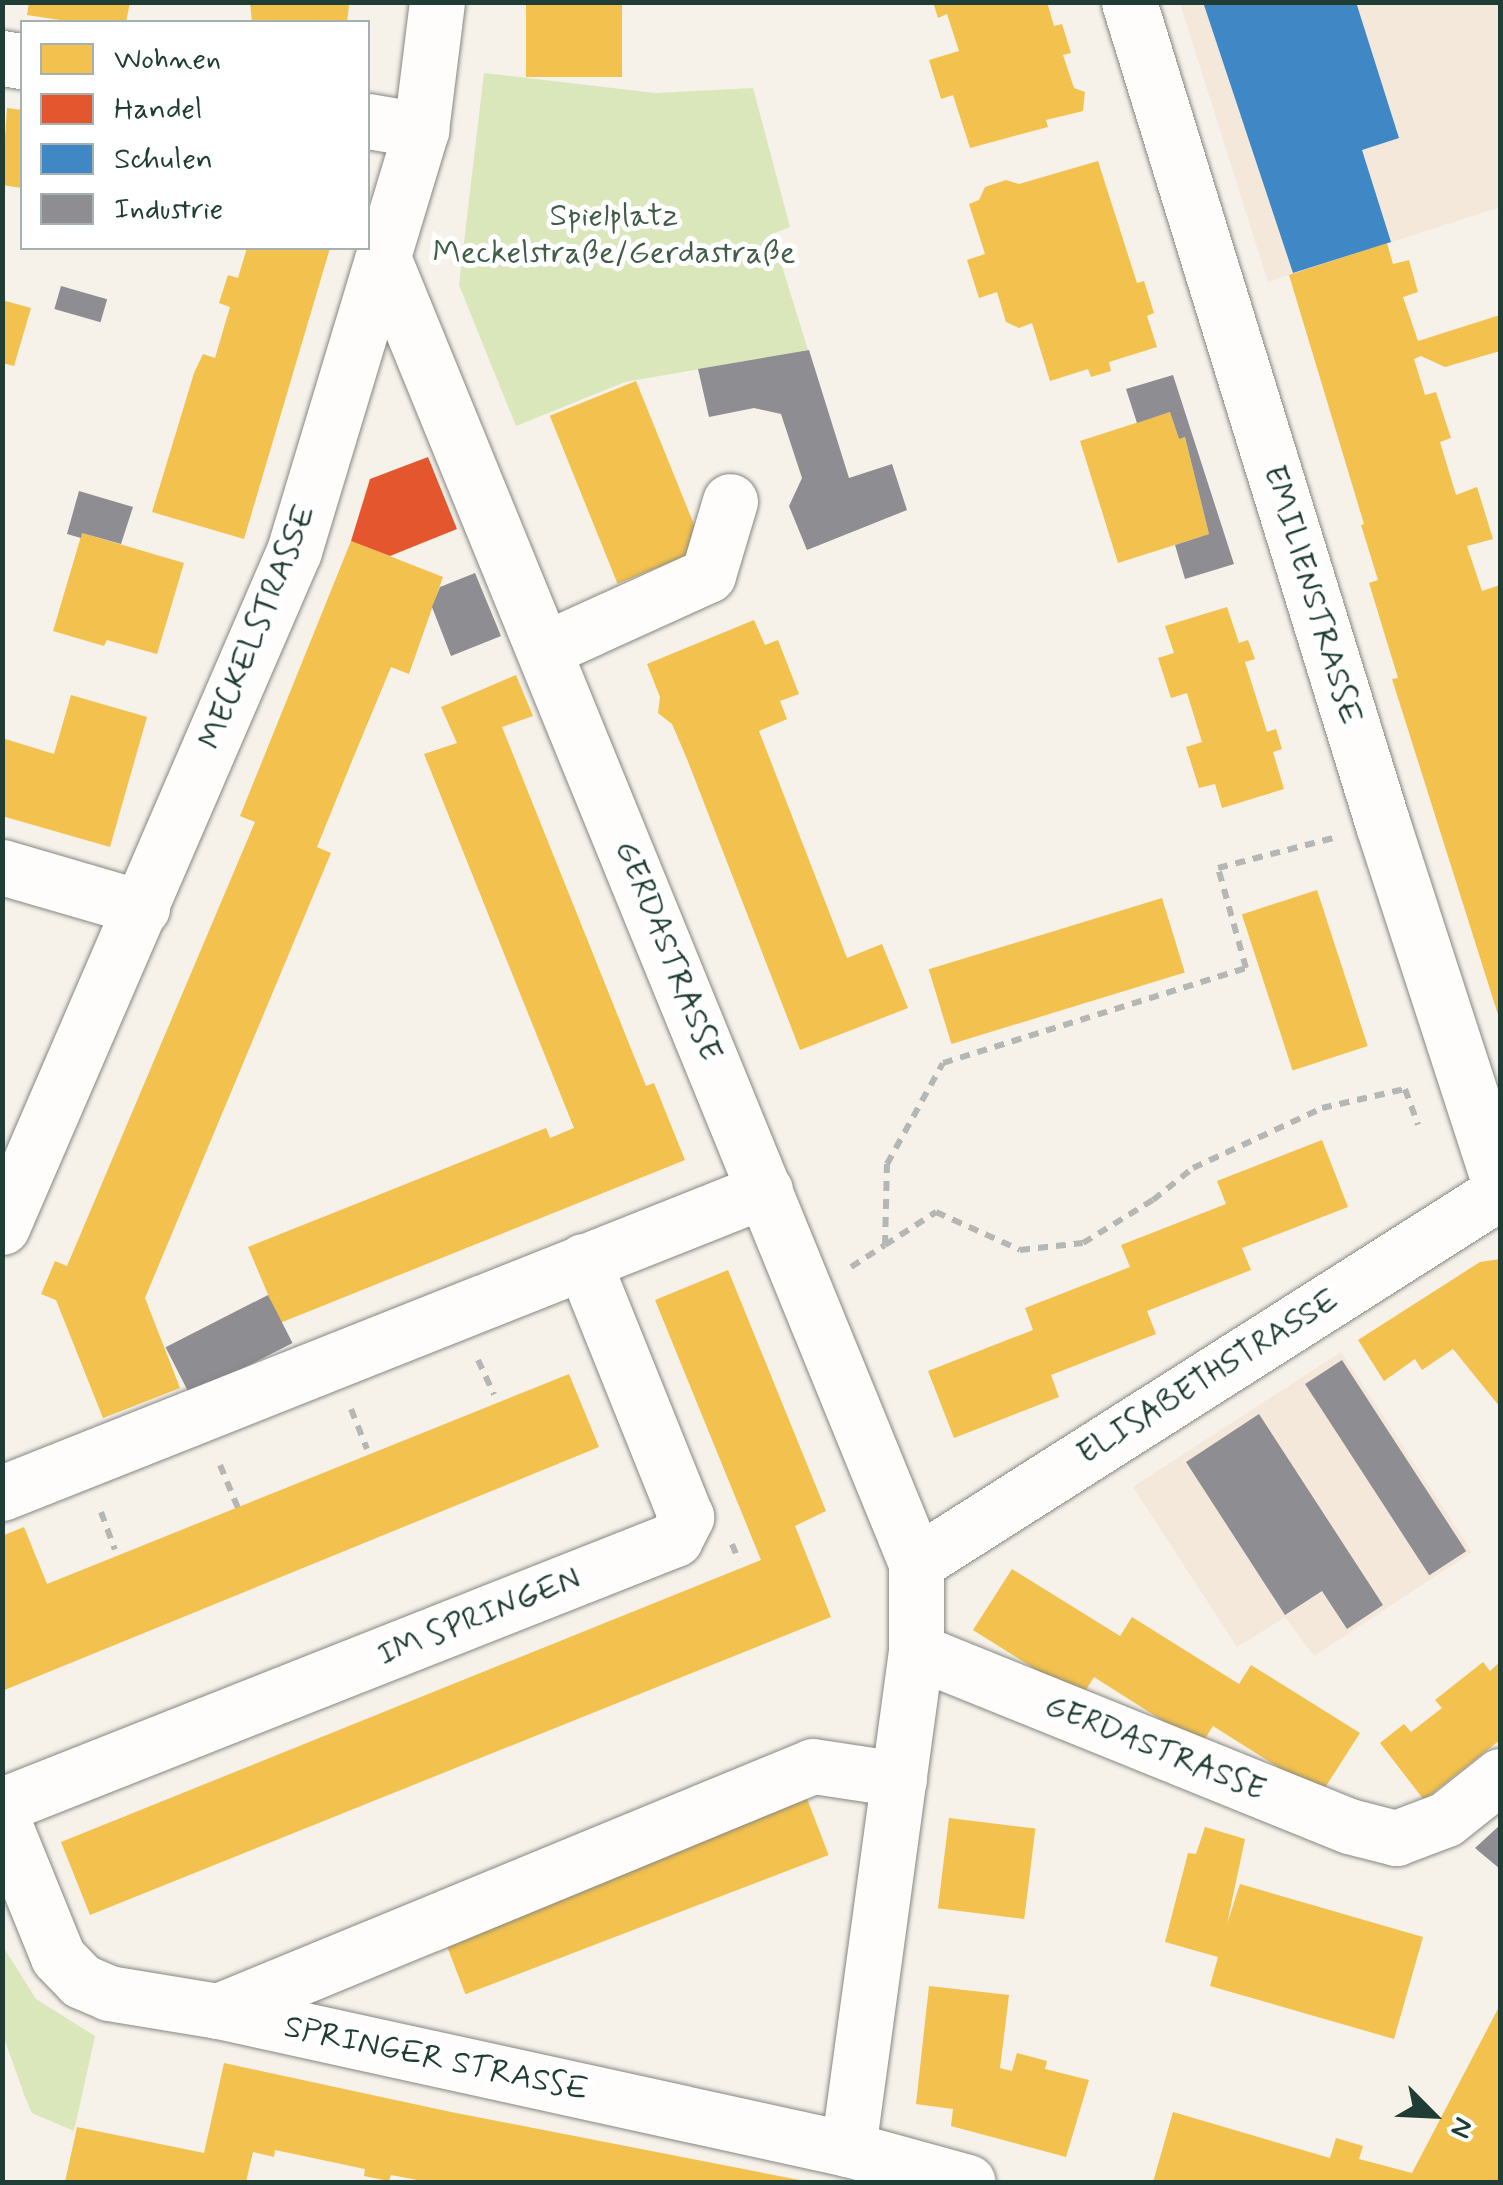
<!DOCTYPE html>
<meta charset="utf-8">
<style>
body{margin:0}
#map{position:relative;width:1503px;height:2185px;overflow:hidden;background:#f6f1e9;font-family:Mynerve,sans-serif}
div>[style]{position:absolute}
.built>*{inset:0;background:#f3e8d9}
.green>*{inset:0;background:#d9e7bb}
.homes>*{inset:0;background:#f2c14e;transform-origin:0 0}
.shops>*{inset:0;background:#e4572e}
.schools>*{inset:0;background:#3f88c5}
.industry>*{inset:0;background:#8d8d92;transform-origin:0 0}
.path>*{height:6px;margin-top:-3px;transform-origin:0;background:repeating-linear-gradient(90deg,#b5b7b5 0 10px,transparent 0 18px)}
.roads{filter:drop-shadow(0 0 2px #858883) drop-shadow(0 0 2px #858883)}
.minor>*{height:55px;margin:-27.5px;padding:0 27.5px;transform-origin:27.5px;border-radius:27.5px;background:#fefdfc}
span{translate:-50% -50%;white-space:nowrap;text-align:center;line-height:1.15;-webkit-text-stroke:10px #fff;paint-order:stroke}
.park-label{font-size:32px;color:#405d47}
.street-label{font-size:32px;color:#1f3d34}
.frame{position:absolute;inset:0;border:5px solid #1f3d34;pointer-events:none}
.legend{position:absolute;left:20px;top:20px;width:350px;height:230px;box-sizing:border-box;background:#fff;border:2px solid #a5b1ae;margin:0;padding:12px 18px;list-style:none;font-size:30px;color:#1f3d34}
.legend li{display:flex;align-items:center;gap:20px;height:50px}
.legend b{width:50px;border:2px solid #a5b1ae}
.north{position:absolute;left:1383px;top:2065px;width:100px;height:100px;-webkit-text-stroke:8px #fff;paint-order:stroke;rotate:114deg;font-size:28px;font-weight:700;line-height:40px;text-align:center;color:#1f3d34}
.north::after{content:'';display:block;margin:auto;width:35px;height:45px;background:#1f3d34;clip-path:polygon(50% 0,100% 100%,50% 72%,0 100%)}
</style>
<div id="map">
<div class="built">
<div style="clip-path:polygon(1180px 3px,1500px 3px,1500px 207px,1268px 282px)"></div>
<div style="clip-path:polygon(1341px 1352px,1472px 1552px,1314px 1656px,1285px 1617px,1237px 1647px,1133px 1487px)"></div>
</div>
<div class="green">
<div style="clip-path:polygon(484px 73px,655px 93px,753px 88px,790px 227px,772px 234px,808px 350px,625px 382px,516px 426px,459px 285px)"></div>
<div style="clip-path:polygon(2px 1945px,36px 1999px,95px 2036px,74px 2131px,32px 2113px,25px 2097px,3px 2035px)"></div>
</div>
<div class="homes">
<div style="clip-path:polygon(29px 2px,130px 2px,126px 22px,73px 22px,27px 15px)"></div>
<div style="clip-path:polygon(250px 2px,345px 2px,349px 6px,347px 22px,252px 22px)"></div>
<div style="left:526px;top:2px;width:96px;height:75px"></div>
<div style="clip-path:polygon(933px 2px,1047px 2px,1054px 26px,1062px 24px,1071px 53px,1063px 55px,1074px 88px,1085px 92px,1083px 111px,1046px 120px,1048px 127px,970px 148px,953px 95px,941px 99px,929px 60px,959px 51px,947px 14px,938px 18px)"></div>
<div style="clip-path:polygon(7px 108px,22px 110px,22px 188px,2px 185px)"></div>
<div style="clip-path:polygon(1098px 161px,1137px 283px,1144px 281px,1154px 313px,1147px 316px,1157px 347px,1109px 362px,1111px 371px,1091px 377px,1088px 369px,1050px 381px,1032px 323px,1019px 328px,1006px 322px,997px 292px,979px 298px,967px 260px,985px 254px,969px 204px,979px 200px,985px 187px,1006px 180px,1019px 184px)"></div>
<div style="clip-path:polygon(1387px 243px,1393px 264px,1409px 260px,1418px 292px,1403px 297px,1418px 341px,1500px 315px,1500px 351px,1445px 367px,1421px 356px,1414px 359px,1425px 395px,1436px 392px,1451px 438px,1440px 442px,1456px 495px,1477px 487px,1493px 539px,1467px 546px,1482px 591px,1500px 585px,1500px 1021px,1392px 679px,1398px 678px,1369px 583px,1378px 580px,1361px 525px,1364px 524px,1289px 275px)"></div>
<div style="clip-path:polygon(247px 248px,330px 248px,244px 539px,152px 512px,194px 373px,203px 354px,215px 358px,230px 307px,219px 303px,228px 275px,238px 278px)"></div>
<div style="clip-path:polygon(2px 300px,31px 308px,14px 366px,2px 363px)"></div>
<div style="left:636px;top:381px;width:181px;height:93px;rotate:68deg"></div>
<div style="clip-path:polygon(1170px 412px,1179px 439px,1185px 437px,1209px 534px,1118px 563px,1080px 441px)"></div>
<div style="clip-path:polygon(82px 533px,184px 563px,157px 654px,107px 640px,104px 646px,53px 631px)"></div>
<div style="clip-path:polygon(351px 541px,443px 577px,409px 674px,391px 667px,354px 756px,317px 847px,331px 853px,145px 1298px,180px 1388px,103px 1418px,56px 1300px,41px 1294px,55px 1261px,67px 1266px,255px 822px,240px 816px)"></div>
<div style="clip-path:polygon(1227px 607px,1239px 643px,1248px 640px,1255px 659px,1245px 662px,1267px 732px,1276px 729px,1282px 749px,1273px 752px,1284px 789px,1222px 808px,1215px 784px,1199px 788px,1186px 747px,1202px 742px,1187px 693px,1171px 698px,1158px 658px,1174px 653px,1165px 626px)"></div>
<div style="clip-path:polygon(754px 620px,765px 645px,778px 640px,799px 694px,780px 701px,787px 719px,759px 731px,847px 958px,882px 944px,908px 1008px,800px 1050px,687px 759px,672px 724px,658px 713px,660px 697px,647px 664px)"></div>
<div style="clip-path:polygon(516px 675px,533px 716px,502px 727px,646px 1086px,654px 1083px,685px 1160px,280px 1323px,248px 1247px,546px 1128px,550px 1138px,574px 1128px,424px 754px,457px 743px,441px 707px)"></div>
<div style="clip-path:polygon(71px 695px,147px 717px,110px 847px,2px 816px,2px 738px,54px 754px)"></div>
<div style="left:1317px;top:890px;width:164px;height:79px;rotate:72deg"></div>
<div style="left:1162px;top:898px;width:78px;height:244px;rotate:73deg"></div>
<div style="clip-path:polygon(1322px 1140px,1348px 1207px,1242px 1248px,1251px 1270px,1147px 1311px,1156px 1334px,1051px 1375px,1059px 1397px,954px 1438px,928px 1371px,1033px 1330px,1025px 1308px,1130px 1267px,1121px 1245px,1226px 1204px,1217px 1181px)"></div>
<div style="clip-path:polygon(1500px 1259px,1500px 1407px,1453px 1349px,1422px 1370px,1415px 1359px,1384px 1381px,1358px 1340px,1480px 1262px)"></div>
<div style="clip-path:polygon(728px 1270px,826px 1511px,795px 1526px,831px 1617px,90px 1915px,61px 1842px,761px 1560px,655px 1300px)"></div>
<div style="clip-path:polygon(569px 1374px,599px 1447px,2px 1691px,2px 1536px,24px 1527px,47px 1584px)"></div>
<div style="clip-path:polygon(1012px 1569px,1120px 1636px,1132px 1617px,1239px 1684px,1251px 1665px,1360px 1733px,1321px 1794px,1213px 1726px,1201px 1745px,1094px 1677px,1081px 1698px,973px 1630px)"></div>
<div style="clip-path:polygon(1483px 1662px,1490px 1671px,1500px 1662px,1500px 1740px,1424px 1800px,1380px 1743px,1404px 1724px,1411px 1732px,1442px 1708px,1435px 1700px)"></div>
<div style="left:801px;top:1783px;width:77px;height:389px;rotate:69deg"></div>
<div style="left:949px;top:1818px;width:87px;height:91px;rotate:7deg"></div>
<div style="clip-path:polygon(1205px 1827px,1245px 1839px,1227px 1924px,1240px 1884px,1423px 1937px,1394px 2039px,1210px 1986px,1218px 1957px,1165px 1942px,1188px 1853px,1196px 1854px)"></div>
<div style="clip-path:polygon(929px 1986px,1009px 1995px,1000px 2068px,1012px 2071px,1017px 2053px,1047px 2061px,1045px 2069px,1089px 2080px,1066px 2157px,951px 2126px,953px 2109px,916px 2104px)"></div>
<div style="clip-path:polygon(1500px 2005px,1500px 2182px,1153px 2182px,1173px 2112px,1330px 2158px,1336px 2138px,1363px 2146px,1359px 2159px,1412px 2173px)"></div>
<div style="clip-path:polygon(224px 2063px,451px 2112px,810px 2182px,428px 2182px,391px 2175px,389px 2181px,364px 2176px,365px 2169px,275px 2150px,274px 2157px,253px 2152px,246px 2182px,65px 2182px,77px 2127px,204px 2153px)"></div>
</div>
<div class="shops">
<div style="clip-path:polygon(428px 457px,457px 529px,390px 556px,351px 541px,370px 479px)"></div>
</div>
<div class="schools">
<div style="clip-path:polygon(1203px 2px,1356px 2px,1399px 138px,1362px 150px,1391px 242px,1293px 273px)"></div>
</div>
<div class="industry">
<div style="left:61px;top:286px;width:48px;height:24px;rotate:16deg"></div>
<div style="clip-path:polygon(809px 350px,849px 478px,892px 464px,907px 510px,807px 550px,789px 506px,802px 478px,781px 414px,754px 408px,709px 417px,698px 369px)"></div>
<div style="clip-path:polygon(1173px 375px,1234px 564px,1185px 579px,1175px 545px,1209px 534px,1185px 437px,1179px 439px,1170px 412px,1137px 423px,1126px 389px)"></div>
<div style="clip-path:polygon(79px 491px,133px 507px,121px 544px,82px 533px,81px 538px,67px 534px)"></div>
<div style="clip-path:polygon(475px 573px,501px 636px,451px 656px,432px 607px,440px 587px)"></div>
<div style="left:268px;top:1295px;width:54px;height:115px;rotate:63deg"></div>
<div style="left:1342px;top:1360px;width:228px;height:44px;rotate:57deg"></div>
<div style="clip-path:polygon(1259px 1414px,1383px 1605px,1347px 1629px,1322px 1591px,1285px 1615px,1186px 1462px)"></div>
<div style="clip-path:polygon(1500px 1825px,1500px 1869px,1475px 1848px)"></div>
</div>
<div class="path">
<div style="left:885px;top:1245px;width:61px;rotate:-32.9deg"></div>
<div style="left:936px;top:1212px;width:92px;rotate:24.3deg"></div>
<div style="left:1020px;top:1250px;width:63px;rotate:-6.3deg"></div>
<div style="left:1083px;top:1243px;width:82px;rotate:-31.6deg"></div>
<div style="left:1153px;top:1200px;width:51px;rotate:-38.7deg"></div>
<div style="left:1193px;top:1168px;width:142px;rotate:-24.9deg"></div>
<div style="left:1322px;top:1108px;width:85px;rotate:-12.9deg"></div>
<div style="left:1405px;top:1089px;width:38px;rotate:70deg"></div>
<div style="left:851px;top:1267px;width:40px;rotate:-32.9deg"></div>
<div style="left:885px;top:1245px;width:81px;rotate:-88.6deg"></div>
<div style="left:887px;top:1164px;width:115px;rotate:-61deg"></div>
<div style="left:943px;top:1063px;width:318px;rotate:-17.4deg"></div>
<div style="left:1246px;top:968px;width:104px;rotate:-105.6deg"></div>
<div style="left:1218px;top:868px;width:119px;rotate:-14.6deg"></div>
<div style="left:478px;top:1360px;width:38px;rotate:65deg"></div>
<div style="left:351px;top:1409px;width:43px;rotate:68.2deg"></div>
<div style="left:220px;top:1465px;width:47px;rotate:67.3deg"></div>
<div style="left:101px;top:1512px;width:40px;rotate:69.8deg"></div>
<div style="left:732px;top:1544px;width:18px;rotate:68deg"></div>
</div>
<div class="roads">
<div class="minor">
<div style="left:1129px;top:2px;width:861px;rotate:72.85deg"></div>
<div style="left:1383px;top:825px;width:379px;rotate:72deg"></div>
<div style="left:2px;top:58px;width:20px;rotate:9deg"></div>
<div style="left:368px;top:121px;width:54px;rotate:9.6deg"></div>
<div style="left:384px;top:260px;width:1407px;rotate:67.79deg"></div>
<div style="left:916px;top:1563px;width:88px;rotate:90deg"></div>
<div style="left:916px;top:1651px;width:503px;rotate:97.78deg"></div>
<div style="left:545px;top:649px;width:179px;rotate:-24.4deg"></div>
<div style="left:708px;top:575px;width:77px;rotate:-73.4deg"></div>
<div style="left:2px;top:867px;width:146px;rotate:16.3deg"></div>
<div style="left:2px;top:1227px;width:736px;rotate:-66.64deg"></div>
<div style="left:294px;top:551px;width:440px;rotate:-73.2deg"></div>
<div style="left:421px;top:130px;width:129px;rotate:-82.9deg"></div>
<div style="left:2px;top:1493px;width:821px;rotate:-21.66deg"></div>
<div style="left:916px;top:1563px;width:692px;rotate:-32.43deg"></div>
<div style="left:916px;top:1651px;width:467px;rotate:22deg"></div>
<div style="left:1349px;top:1826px;width:49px;rotate:14.3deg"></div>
<div style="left:1396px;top:1838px;width:53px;rotate:-20.8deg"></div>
<div style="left:1446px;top:1819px;width:69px;rotate:-38.5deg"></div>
<div style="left:2px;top:1805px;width:724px;rotate:-21.57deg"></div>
<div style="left:675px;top:1539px;width:25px;rotate:-63deg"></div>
<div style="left:686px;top:1517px;width:276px;rotate:-111.9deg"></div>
<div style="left:2px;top:1819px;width:149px;rotate:67.9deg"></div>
<div style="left:58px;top:1957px;width:33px;rotate:46deg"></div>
<div style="left:81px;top:1981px;width:30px;rotate:23deg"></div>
<div style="left:109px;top:1993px;width:110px;rotate:9.4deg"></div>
<div style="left:218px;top:2011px;width:645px;rotate:12.36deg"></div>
<div style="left:848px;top:2149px;width:124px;rotate:15.4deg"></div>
<div style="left:218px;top:2011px;width:643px;rotate:-22.38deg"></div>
<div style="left:813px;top:1766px;width:87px;rotate:8.6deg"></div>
</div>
</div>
<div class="park-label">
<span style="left:614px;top:235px">Spielplatz<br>Meckelstraße/Gerdastraße</span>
</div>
<div class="street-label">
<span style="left:1312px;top:595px;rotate:73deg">EMILIENSTRASSE</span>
<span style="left:258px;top:627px;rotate:-68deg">MECKELSTRASSE</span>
<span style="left:668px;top:951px;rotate:68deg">GERDASTRASSE</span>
<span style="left:1208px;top:1377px;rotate:-32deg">ELISABETHSTRASSE</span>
<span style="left:479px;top:1617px;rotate:-22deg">IM SPRINGEN</span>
<span style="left:1155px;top:1748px;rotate:22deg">GERDASTRASSE</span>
<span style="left:436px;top:2059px;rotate:12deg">SPRINGER STRASSE</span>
</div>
<div class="frame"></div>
<ul class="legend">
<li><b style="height:28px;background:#f2c14e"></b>Wohnen</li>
<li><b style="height:28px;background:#e4572e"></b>Handel</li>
<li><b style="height:28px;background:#3f88c5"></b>Schulen</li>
<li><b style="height:28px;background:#8d8d92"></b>Industrie</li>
</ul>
<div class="north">N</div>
</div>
